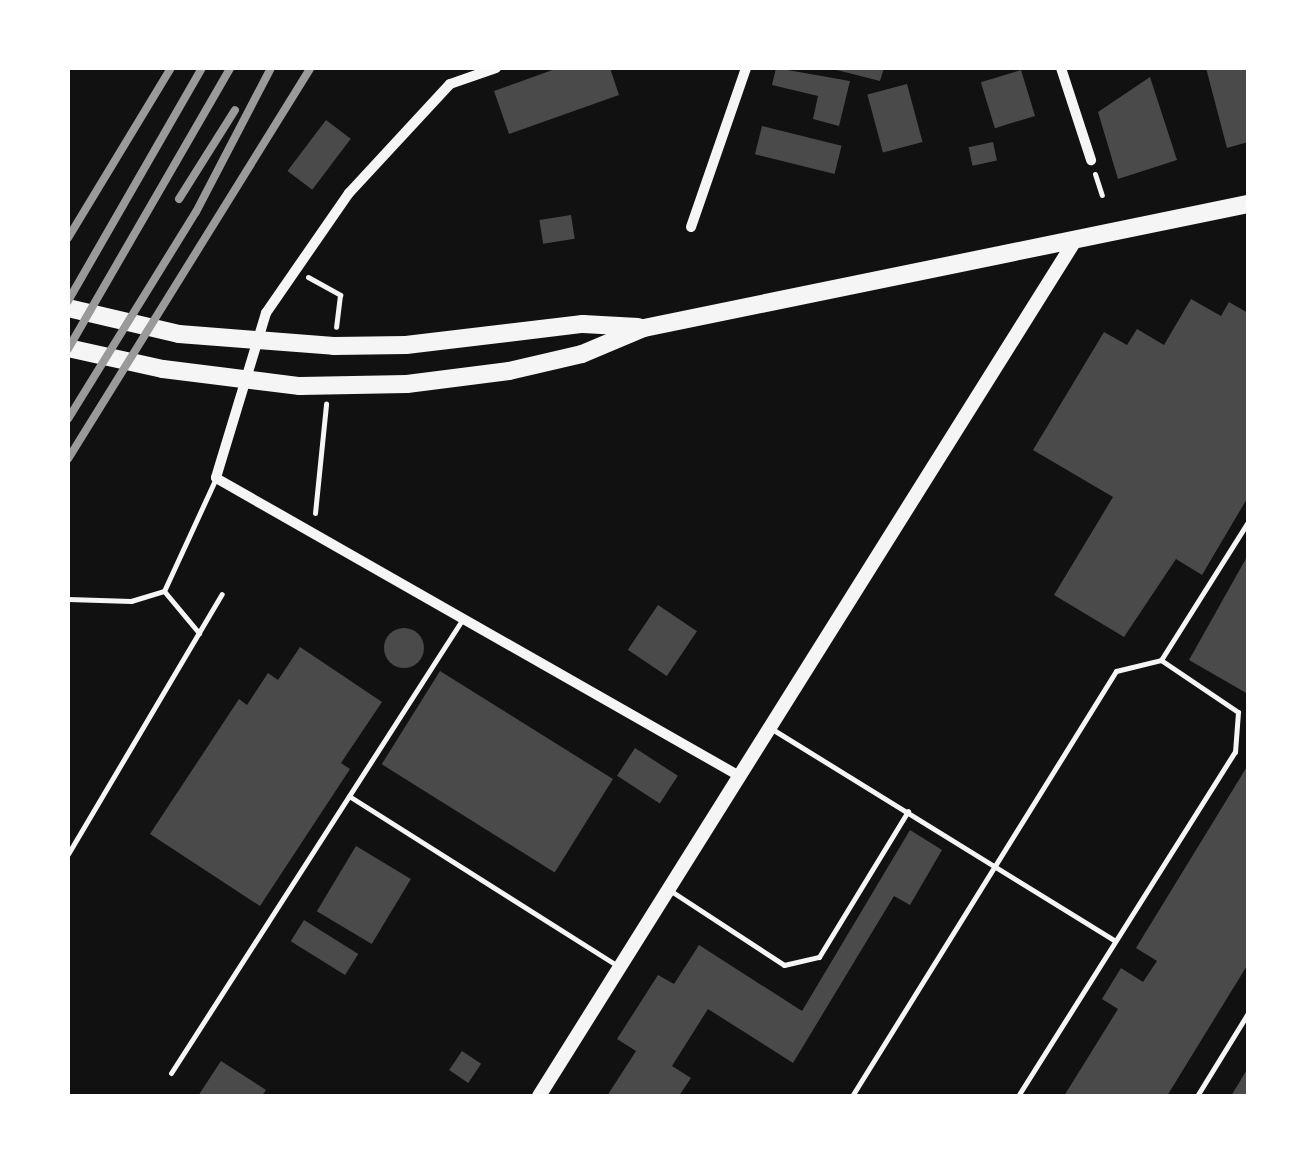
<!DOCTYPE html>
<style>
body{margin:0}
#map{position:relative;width:1316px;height:1164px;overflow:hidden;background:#111;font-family:"Noto Serif",serif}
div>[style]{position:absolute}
.building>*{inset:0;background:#4a4a4a;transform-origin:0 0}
.round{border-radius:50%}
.path>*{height:5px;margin:-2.5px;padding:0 2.5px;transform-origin:2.5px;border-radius:2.5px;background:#f5f5f5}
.service>*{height:5px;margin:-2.5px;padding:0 2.5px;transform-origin:2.5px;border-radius:2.5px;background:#f5f5f5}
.minor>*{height:10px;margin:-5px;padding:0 5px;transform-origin:5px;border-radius:5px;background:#f5f5f5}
.tertiary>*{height:14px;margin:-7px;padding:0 7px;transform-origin:7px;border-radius:7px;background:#f5f5f5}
.primary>*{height:18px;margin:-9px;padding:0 9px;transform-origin:9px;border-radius:9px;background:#f5f5f5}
.rail>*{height:8px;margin:-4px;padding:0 4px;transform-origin:4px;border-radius:4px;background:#9a9a9a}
span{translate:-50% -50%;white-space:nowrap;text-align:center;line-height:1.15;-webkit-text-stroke:10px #fff;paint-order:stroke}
.frame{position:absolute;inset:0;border:70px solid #fff;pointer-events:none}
</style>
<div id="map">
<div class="building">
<div style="clip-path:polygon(558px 68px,610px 68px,619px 95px,509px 134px,494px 91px)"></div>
<div style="clip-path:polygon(776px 68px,850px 81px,839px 126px,813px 119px,818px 96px,772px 85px)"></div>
<div style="clip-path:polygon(829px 68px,884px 68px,880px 81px)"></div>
<div style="clip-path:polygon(1206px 68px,1248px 68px,1248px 142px,1227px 148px)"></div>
<div style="left:1021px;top:70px;width:48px;height:42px;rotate:73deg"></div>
<div style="clip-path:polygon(1150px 77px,1177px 160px,1118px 179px,1098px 112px)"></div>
<div style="left:907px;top:84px;width:60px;height:41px;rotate:75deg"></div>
<div style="left:326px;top:120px;width:31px;height:64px;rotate:37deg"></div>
<div style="left:762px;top:126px;width:82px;height:29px;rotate:14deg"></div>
<div style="left:993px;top:142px;width:19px;height:25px;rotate:78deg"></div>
<div style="left:571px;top:215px;width:24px;height:32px;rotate:81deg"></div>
<div style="clip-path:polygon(1191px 299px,1221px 316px,1229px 302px,1248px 313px,1248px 497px,1202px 575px,1176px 559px,1124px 637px,1054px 595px,1113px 497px,1033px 450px,1104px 332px,1127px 345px,1137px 329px,1164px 345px)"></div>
<div style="clip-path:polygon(1248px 555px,1248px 694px,1189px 660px)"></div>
<div style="left:658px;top:605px;width:47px;height:54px;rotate:34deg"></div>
<div class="round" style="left:384px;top:628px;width:40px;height:40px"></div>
<div style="clip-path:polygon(300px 647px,382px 702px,341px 763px,350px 769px,260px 906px,150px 834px,239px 699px,247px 705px,268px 673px,278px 680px)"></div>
<div style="left:440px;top:671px;width:204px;height:110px;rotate:32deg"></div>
<div style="left:635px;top:748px;width:51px;height:33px;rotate:33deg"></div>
<div style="clip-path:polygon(1248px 765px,1248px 964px,1167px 1096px,1064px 1096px,1118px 1009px,1102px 999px,1121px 968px,1143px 982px,1157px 961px,1136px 948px)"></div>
<div style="clip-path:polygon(910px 830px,942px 850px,910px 905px,894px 896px,793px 1063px,708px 1009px,672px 1066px,691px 1078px,679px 1096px,607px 1096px,636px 1051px,617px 1039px,658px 975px,674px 984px,699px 945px,802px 1011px)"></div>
<div style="left:356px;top:846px;width:64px;height:76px;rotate:31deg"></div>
<div style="left:304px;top:920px;width:64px;height:25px;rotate:32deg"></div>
<div style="left:462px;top:1051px;width:23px;height:23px;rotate:34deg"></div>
<div style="clip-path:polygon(221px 1061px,266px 1090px,262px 1096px,198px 1096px)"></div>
<div style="clip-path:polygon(1248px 1068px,1248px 1096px,1231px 1096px)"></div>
</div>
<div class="path">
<div style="left:1095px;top:174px;width:22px;rotate:72deg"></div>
<div style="left:308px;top:277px;width:37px;rotate:29deg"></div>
<div style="left:340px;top:295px;width:32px;rotate:97deg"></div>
<div style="left:315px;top:513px;width:110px;rotate:-84.2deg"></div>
</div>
<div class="service">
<div style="left:164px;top:591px;width:55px;rotate:50.2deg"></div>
<div style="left:68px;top:599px;width:63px;rotate:1.8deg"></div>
<div style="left:131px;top:601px;width:34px;rotate:-17deg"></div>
<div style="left:164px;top:591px;width:124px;rotate:-65.3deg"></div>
<div style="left:772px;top:729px;width:402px;rotate:31.7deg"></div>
<div style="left:349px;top:796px;width:320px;rotate:32.3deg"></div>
<div style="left:68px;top:854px;width:302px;rotate:-59.4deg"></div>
<div style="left:671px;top:891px;width:135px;rotate:33.2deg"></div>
<div style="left:784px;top:965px;width:36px;rotate:-13deg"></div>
<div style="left:819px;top:957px;width:171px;rotate:-58.6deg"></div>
<div style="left:171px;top:1073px;width:542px;rotate:-57.28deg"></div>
<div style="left:852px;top:1096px;width:500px;rotate:-58.15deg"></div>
<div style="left:1116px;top:671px;width:46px;rotate:-13.7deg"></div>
<div style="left:1161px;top:660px;width:163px;rotate:-57.8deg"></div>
<div style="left:1018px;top:1096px;width:407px;rotate:-57.8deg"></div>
<div style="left:1235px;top:752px;width:40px;rotate:-85.7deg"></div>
<div style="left:1238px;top:712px;width:93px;rotate:-146deg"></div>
<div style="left:1197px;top:1096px;width:97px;rotate:-58.4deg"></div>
</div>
<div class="minor">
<div style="left:496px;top:68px;width:49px;rotate:160.8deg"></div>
<div style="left:450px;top:84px;width:149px;rotate:132.8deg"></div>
<div style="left:349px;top:193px;width:146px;rotate:124.7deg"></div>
<div style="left:266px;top:313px;width:172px;rotate:106.9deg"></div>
<div style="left:216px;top:478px;width:604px;rotate:29.66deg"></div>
<div style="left:1061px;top:68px;width:97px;rotate:71.9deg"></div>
<div style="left:691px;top:227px;width:168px;rotate:-70.9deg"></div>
</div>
<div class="tertiary">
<div style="left:539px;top:1096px;width:1011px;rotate:-57.93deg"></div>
</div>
<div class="primary">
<div style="left:68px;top:308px;width:114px;rotate:13.2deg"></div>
<div style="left:179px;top:334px;width:155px;rotate:4.4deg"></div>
<div style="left:334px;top:346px;width:72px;rotate:-0.8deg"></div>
<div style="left:406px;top:345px;width:178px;rotate:-6.8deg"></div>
<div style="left:583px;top:324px;width:55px;rotate:3.1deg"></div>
<div style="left:68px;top:348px;width:97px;rotate:12.5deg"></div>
<div style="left:163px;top:369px;width:138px;rotate:7.1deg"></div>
<div style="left:300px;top:386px;width:107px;rotate:-1.1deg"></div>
<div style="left:407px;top:384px;width:103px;rotate:-7.3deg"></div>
<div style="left:509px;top:371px;width:75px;rotate:-13.1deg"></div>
<div style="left:582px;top:354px;width:67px;rotate:-22.8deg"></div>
<div style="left:644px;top:328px;width:617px;rotate:-11.6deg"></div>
</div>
<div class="rail">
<div style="left:179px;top:199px;width:105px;rotate:-57.8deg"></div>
<div style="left:68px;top:238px;width:199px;rotate:-58.8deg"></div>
<div style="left:68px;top:301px;width:269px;rotate:-60.1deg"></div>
<div style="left:68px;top:349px;width:324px;rotate:-60deg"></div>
<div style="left:68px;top:419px;width:243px;rotate:-58.3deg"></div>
<div style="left:196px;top:212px;width:162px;rotate:-62.5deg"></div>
<div style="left:68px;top:459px;width:460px;rotate:-58.2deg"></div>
</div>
<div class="frame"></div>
</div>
